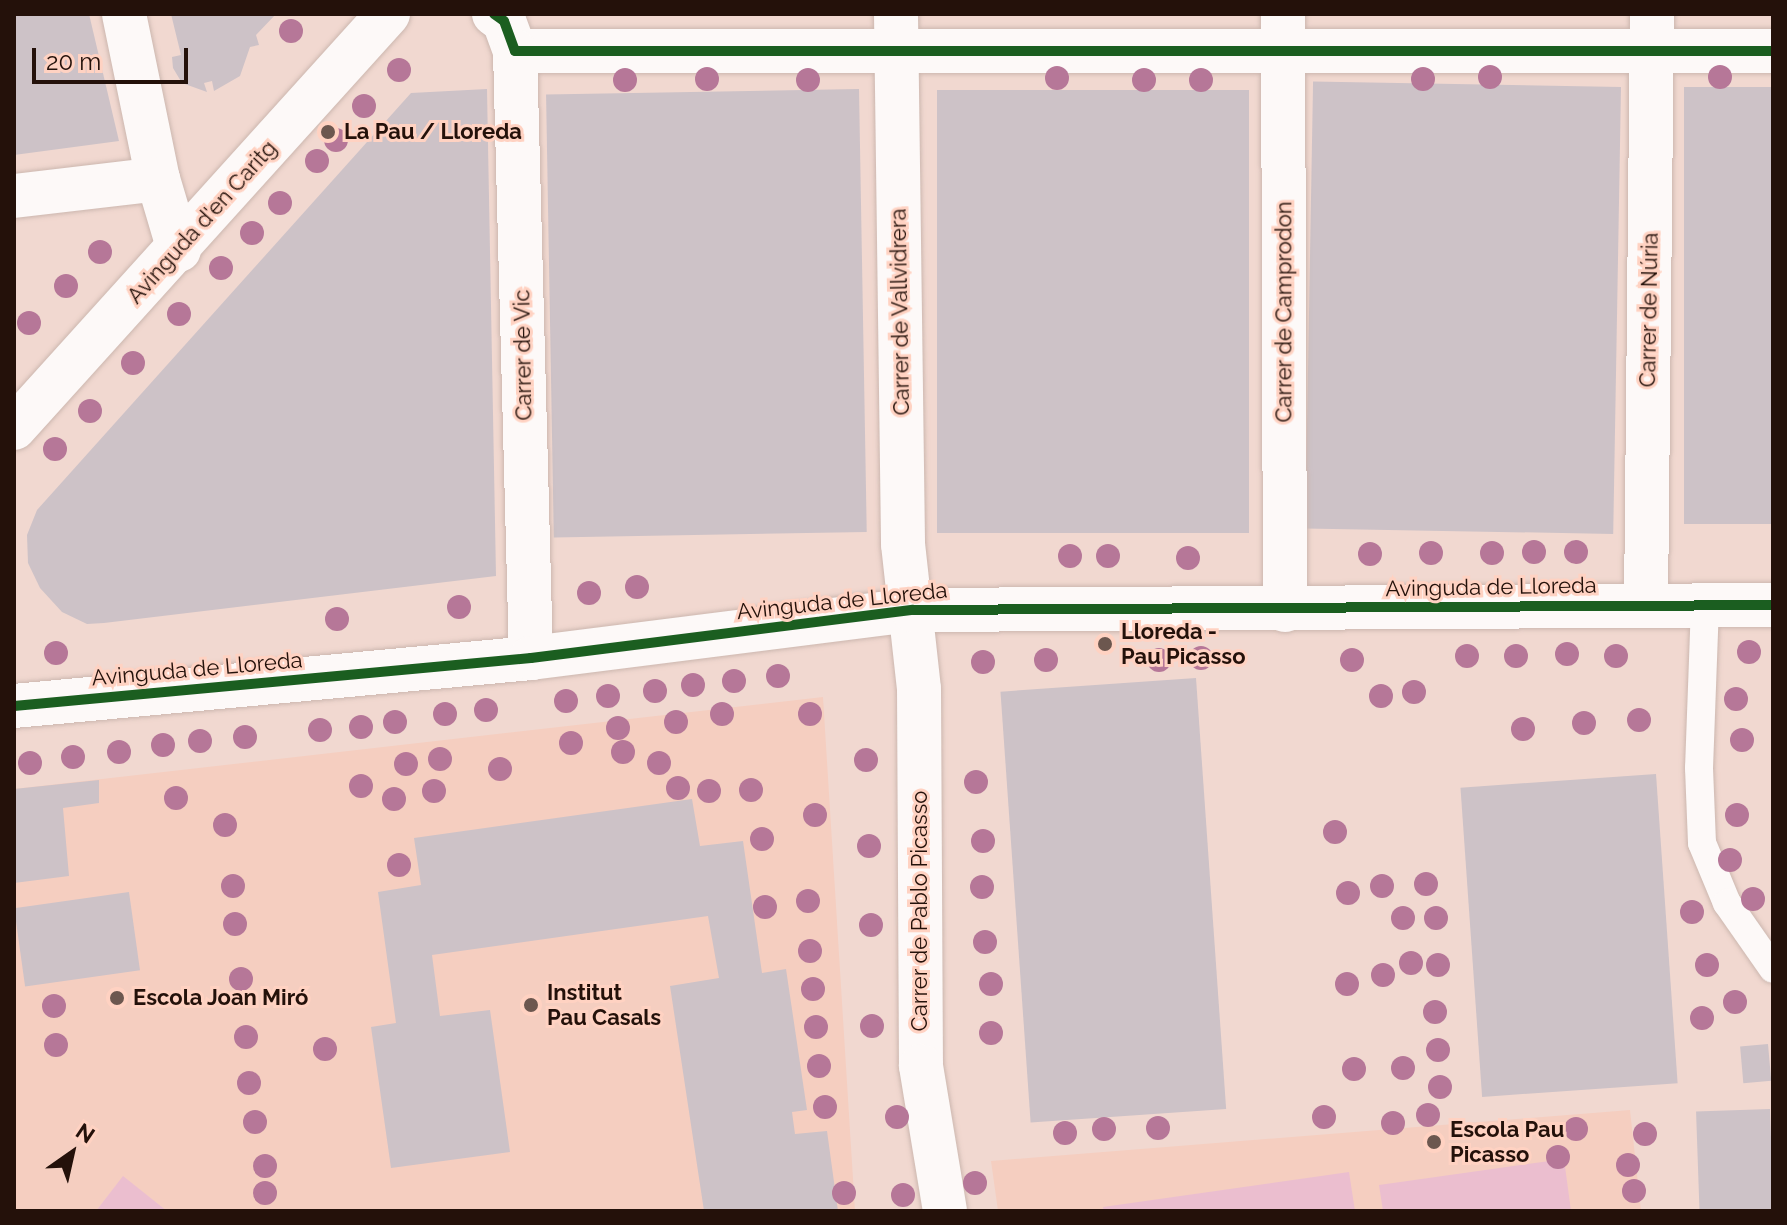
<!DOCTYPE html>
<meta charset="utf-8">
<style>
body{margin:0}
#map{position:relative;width:1787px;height:1225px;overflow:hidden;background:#f1d8d0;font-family:Raleway,sans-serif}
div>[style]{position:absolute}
.built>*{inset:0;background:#f5cec0}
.green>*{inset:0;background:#ebbecf}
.building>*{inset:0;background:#cdc2c7;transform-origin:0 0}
.roads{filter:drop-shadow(0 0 2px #ccb7af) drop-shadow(0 0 2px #ccb7af)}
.lane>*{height:28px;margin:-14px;padding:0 14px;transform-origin:14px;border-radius:14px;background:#fdf9f8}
.street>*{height:44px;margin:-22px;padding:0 22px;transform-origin:22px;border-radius:22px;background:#fdf9f8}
.secondary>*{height:44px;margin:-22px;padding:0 22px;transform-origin:22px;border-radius:22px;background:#fdf9f8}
.cycleway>*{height:10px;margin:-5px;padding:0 5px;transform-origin:5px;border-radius:5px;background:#1b5e20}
.trees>*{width:24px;height:24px;margin:-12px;border-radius:50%;background:#b67798}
.dots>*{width:22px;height:22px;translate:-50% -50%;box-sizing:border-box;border:4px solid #ffd2c2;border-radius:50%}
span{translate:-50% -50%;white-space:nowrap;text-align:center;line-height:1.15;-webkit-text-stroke:6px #ffd2c2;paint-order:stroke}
.poi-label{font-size:22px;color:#24110a;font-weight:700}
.left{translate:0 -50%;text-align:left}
.street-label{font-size:22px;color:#24110a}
.frame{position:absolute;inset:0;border:16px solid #24110a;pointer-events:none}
.north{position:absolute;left:32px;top:1113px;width:80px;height:80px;-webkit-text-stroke:6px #ffd2c2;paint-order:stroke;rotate:34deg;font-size:22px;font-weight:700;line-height:32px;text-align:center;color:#24110a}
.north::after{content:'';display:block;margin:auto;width:28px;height:36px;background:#24110a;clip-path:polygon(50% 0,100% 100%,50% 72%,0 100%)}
.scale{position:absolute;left:32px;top:48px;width:156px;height:36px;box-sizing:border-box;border:4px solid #24110a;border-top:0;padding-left:10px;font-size:24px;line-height:28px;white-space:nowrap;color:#24110a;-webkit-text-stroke:6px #ffd2c2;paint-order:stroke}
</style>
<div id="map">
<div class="built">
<div style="clip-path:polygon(823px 697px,855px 1211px,167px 1211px,123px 1177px,96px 1211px,14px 1211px,14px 789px)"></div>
<div style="clip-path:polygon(1630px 1110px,1641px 1211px,998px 1211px,991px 1161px)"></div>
</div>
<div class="green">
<div style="clip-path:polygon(1564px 1159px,1571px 1211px,1383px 1211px,1379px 1185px)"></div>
<div style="clip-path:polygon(1349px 1172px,1355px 1211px,1104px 1211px,1103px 1207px)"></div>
<div style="clip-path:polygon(123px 1176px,167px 1211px,96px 1211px)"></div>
</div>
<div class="building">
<div style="clip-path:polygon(14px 14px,89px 14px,119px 141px,14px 155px)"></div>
<div style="clip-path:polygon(171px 14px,276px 14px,256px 35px,259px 45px,250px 47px,240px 76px,214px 91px,212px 81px,204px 83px,207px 92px,182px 83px,173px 68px,172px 57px,181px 55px)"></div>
<div style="left:1621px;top:87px;width:447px;height:308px;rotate:91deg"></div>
<div style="left:1773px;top:87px;width:437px;height:89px;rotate:90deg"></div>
<div style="clip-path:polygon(487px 89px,496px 576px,104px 623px,87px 624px,62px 612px,40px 588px,28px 563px,27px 535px,37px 510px,411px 93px)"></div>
<div style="left:859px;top:89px;width:443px;height:313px;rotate:89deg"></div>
<div style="left:937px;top:90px;width:312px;height:443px"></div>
<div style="left:1196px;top:678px;width:432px;height:196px;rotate:86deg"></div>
<div style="left:1656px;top:774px;width:310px;height:196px;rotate:86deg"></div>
<div style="clip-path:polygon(99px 780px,99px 803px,63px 808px,69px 876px,14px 883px,14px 789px)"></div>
<div style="clip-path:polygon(692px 799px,700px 846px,743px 841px,762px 973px,786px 969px,807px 1110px,792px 1112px,795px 1134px,827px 1131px,838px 1211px,704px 1211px,670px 986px,719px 978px,708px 916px,432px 955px,440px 1016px,490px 1010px,510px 1152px,391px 1168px,371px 1027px,396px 1023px,378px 892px,421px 885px,414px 838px)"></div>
<div style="left:129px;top:892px;width:79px;height:116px;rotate:82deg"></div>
<div style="left:1768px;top:1044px;width:37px;height:28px;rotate:85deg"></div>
<div style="left:1770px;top:1109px;width:102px;height:74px;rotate:88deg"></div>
</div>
<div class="roads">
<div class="lane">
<div style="left:1705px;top:605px;width:163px;rotate:92.1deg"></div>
<div style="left:1699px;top:768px;width:75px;rotate:87.7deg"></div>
<div style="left:1702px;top:843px;width:65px;rotate:67.4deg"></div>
<div style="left:1727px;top:903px;width:80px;rotate:55.1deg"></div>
</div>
<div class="street">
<div style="left:124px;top:14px;width:168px;rotate:78.4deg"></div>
<div style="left:158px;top:179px;width:74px;rotate:73.5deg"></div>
<div style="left:494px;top:14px;width:12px;rotate:35deg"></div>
<div style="left:504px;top:21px;width:32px;rotate:70deg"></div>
<div style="left:515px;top:51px;width:1258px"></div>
<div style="left:896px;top:14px;width:530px;rotate:89.24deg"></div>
<div style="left:903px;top:544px;width:146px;rotate:83.7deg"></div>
<div style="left:919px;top:689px;width:377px;rotate:89.7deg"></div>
<div style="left:921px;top:1066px;width:147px;rotate:80.6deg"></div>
<div style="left:1283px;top:14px;width:596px;rotate:89.81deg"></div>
<div style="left:515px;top:51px;width:607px;rotate:88.49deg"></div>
<div style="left:14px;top:196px;width:145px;rotate:-6.7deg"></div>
<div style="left:1646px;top:605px;width:591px;rotate:-89.42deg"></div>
<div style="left:14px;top:706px;width:519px;rotate:-5.3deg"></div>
<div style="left:531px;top:658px;width:385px;rotate:-7.2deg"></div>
<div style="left:913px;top:610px;width:860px;rotate:-0.33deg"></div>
</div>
<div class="secondary">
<div style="left:14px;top:428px;width:558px;rotate:-47.91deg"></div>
</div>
</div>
<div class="cycleway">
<div style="left:494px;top:14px;width:12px;rotate:35deg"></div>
<div style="left:504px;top:21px;width:32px;rotate:70deg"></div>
<div style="left:515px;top:51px;width:1258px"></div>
<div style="left:14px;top:706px;width:519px;rotate:-5.3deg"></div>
<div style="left:531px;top:658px;width:385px;rotate:-7.2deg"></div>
<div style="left:913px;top:610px;width:860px;rotate:-0.33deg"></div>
</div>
<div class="trees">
<div style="left:291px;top:31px"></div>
<div style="left:399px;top:70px"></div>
<div style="left:1490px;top:77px"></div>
<div style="left:1720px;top:77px"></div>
<div style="left:1057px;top:78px"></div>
<div style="left:707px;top:79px"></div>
<div style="left:1423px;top:79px"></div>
<div style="left:625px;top:80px"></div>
<div style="left:808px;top:80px"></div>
<div style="left:1144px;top:80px"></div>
<div style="left:1201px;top:80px"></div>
<div style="left:364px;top:106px"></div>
<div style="left:336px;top:140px"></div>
<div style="left:317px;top:161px"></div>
<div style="left:280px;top:203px"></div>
<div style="left:252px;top:233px"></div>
<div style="left:100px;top:252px"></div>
<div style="left:221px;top:268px"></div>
<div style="left:66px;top:286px"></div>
<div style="left:179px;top:314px"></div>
<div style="left:29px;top:323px"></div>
<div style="left:133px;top:363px"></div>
<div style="left:90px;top:411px"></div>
<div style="left:55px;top:449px"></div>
<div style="left:1534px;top:552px"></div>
<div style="left:1576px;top:552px"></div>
<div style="left:1431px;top:553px"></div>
<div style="left:1492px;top:553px"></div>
<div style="left:1370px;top:554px"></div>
<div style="left:1070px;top:556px"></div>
<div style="left:1108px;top:556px"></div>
<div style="left:1188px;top:558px"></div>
<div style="left:637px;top:587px"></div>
<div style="left:589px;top:593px"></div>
<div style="left:459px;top:607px"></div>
<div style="left:337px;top:619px"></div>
<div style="left:1749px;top:652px"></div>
<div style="left:56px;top:653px"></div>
<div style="left:1567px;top:654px"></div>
<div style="left:1467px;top:656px"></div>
<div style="left:1516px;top:656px"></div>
<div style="left:1616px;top:656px"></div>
<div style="left:1201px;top:658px"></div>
<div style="left:1046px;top:660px"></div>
<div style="left:1159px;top:660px"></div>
<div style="left:1352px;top:660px"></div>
<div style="left:983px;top:662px"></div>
<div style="left:778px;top:676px"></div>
<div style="left:734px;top:681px"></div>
<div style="left:693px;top:685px"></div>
<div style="left:655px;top:691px"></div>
<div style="left:1414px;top:692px"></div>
<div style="left:608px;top:696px"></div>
<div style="left:1381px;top:696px"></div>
<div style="left:1736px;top:699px"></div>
<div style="left:566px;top:701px"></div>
<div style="left:486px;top:710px"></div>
<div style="left:445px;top:714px"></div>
<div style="left:722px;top:714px"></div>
<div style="left:810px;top:714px"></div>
<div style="left:1639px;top:720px"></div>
<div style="left:395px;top:722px"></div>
<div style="left:676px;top:722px"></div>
<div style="left:1584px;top:723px"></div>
<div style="left:361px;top:727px"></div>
<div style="left:618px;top:728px"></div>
<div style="left:1523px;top:729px"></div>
<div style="left:320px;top:730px"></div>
<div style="left:245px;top:737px"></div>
<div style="left:1742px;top:740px"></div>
<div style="left:200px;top:741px"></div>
<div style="left:571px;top:743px"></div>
<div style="left:163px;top:745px"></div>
<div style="left:119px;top:752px"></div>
<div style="left:623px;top:752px"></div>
<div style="left:73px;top:757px"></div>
<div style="left:440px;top:759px"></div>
<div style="left:866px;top:760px"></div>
<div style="left:30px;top:763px"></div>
<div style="left:659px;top:763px"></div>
<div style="left:406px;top:764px"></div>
<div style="left:500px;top:769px"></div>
<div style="left:976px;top:782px"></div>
<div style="left:361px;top:786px"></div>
<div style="left:678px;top:788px"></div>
<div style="left:751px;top:790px"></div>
<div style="left:434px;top:791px"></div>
<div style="left:709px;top:791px"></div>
<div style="left:176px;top:798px"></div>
<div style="left:394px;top:799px"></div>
<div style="left:815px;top:815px"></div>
<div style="left:1737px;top:815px"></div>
<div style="left:225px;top:825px"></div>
<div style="left:1335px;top:832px"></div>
<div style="left:762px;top:839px"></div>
<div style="left:983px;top:841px"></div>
<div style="left:869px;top:846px"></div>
<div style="left:1730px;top:860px"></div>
<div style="left:399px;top:865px"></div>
<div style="left:1426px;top:884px"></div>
<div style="left:233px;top:886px"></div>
<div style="left:1382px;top:886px"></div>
<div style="left:982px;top:887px"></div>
<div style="left:1348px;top:893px"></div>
<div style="left:1753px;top:899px"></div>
<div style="left:808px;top:901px"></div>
<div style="left:765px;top:907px"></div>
<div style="left:1692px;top:912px"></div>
<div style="left:1403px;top:918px"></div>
<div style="left:1436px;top:918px"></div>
<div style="left:235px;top:924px"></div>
<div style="left:871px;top:925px"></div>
<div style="left:985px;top:942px"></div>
<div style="left:810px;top:951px"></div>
<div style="left:1411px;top:963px"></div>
<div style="left:1438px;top:965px"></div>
<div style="left:1707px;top:965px"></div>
<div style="left:1383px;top:975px"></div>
<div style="left:241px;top:979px"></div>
<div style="left:991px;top:984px"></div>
<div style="left:1347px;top:984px"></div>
<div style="left:813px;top:989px"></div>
<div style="left:1735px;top:1002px"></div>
<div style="left:54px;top:1006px"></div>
<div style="left:1435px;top:1012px"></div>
<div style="left:1702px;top:1018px"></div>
<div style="left:872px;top:1026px"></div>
<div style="left:816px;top:1027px"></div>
<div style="left:991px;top:1033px"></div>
<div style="left:246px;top:1037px"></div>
<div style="left:56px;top:1045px"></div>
<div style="left:325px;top:1049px"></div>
<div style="left:1438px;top:1050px"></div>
<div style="left:819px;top:1066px"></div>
<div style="left:1403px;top:1068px"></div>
<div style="left:1354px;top:1069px"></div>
<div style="left:249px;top:1083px"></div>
<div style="left:1440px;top:1087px"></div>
<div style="left:825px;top:1107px"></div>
<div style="left:1428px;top:1115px"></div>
<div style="left:897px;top:1117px"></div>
<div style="left:1324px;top:1117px"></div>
<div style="left:255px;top:1122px"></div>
<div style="left:1393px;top:1123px"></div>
<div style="left:1158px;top:1128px"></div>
<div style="left:1104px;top:1129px"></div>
<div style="left:1576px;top:1129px"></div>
<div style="left:1065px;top:1133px"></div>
<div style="left:1645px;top:1134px"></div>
<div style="left:1558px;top:1157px"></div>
<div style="left:1628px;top:1165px"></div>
<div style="left:265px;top:1166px"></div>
<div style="left:975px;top:1183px"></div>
<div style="left:1634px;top:1191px"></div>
<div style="left:265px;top:1193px"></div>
<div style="left:844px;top:1193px"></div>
<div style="left:903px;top:1195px"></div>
</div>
<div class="dots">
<div style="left:328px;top:132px;background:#6c574f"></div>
<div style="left:1105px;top:644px;background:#6c574f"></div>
<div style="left:117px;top:998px;background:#6c574f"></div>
<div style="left:531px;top:1005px;background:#6c574f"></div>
<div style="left:1434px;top:1142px;background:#6c574f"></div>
</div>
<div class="poi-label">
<span class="left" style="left:344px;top:132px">La Pau / Lloreda</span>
<span class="left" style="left:1121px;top:644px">Lloreda -<br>Pau Picasso</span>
<span class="left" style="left:547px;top:1005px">Institut<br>Pau Casals</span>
<span class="left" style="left:133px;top:998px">Escola Joan Miró</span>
<span class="left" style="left:1450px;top:1142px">Escola Pau<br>Picasso</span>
</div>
<div class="street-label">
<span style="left:202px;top:222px;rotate:-48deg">Avinguda d'en Caritg</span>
<span style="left:1649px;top:310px;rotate:-89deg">Carrer de Núria</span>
<span style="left:900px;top:312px;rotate:-91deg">Carrer de Vallvidrera</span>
<span style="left:1284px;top:312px;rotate:-90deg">Carrer de Camprodon</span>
<span style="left:523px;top:355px;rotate:-91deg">Carrer de Vic</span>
<span style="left:1491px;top:587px;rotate:-1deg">Avinguda de Lloreda</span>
<span style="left:842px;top:601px;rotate:-6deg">Avinguda de Lloreda</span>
<span style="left:197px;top:669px;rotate:-5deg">Avinguda de Lloreda</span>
<span style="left:920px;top:911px;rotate:-90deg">Carrer de Pablo Picasso</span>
</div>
<div class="frame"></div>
<div class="north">N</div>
<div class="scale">20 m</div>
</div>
